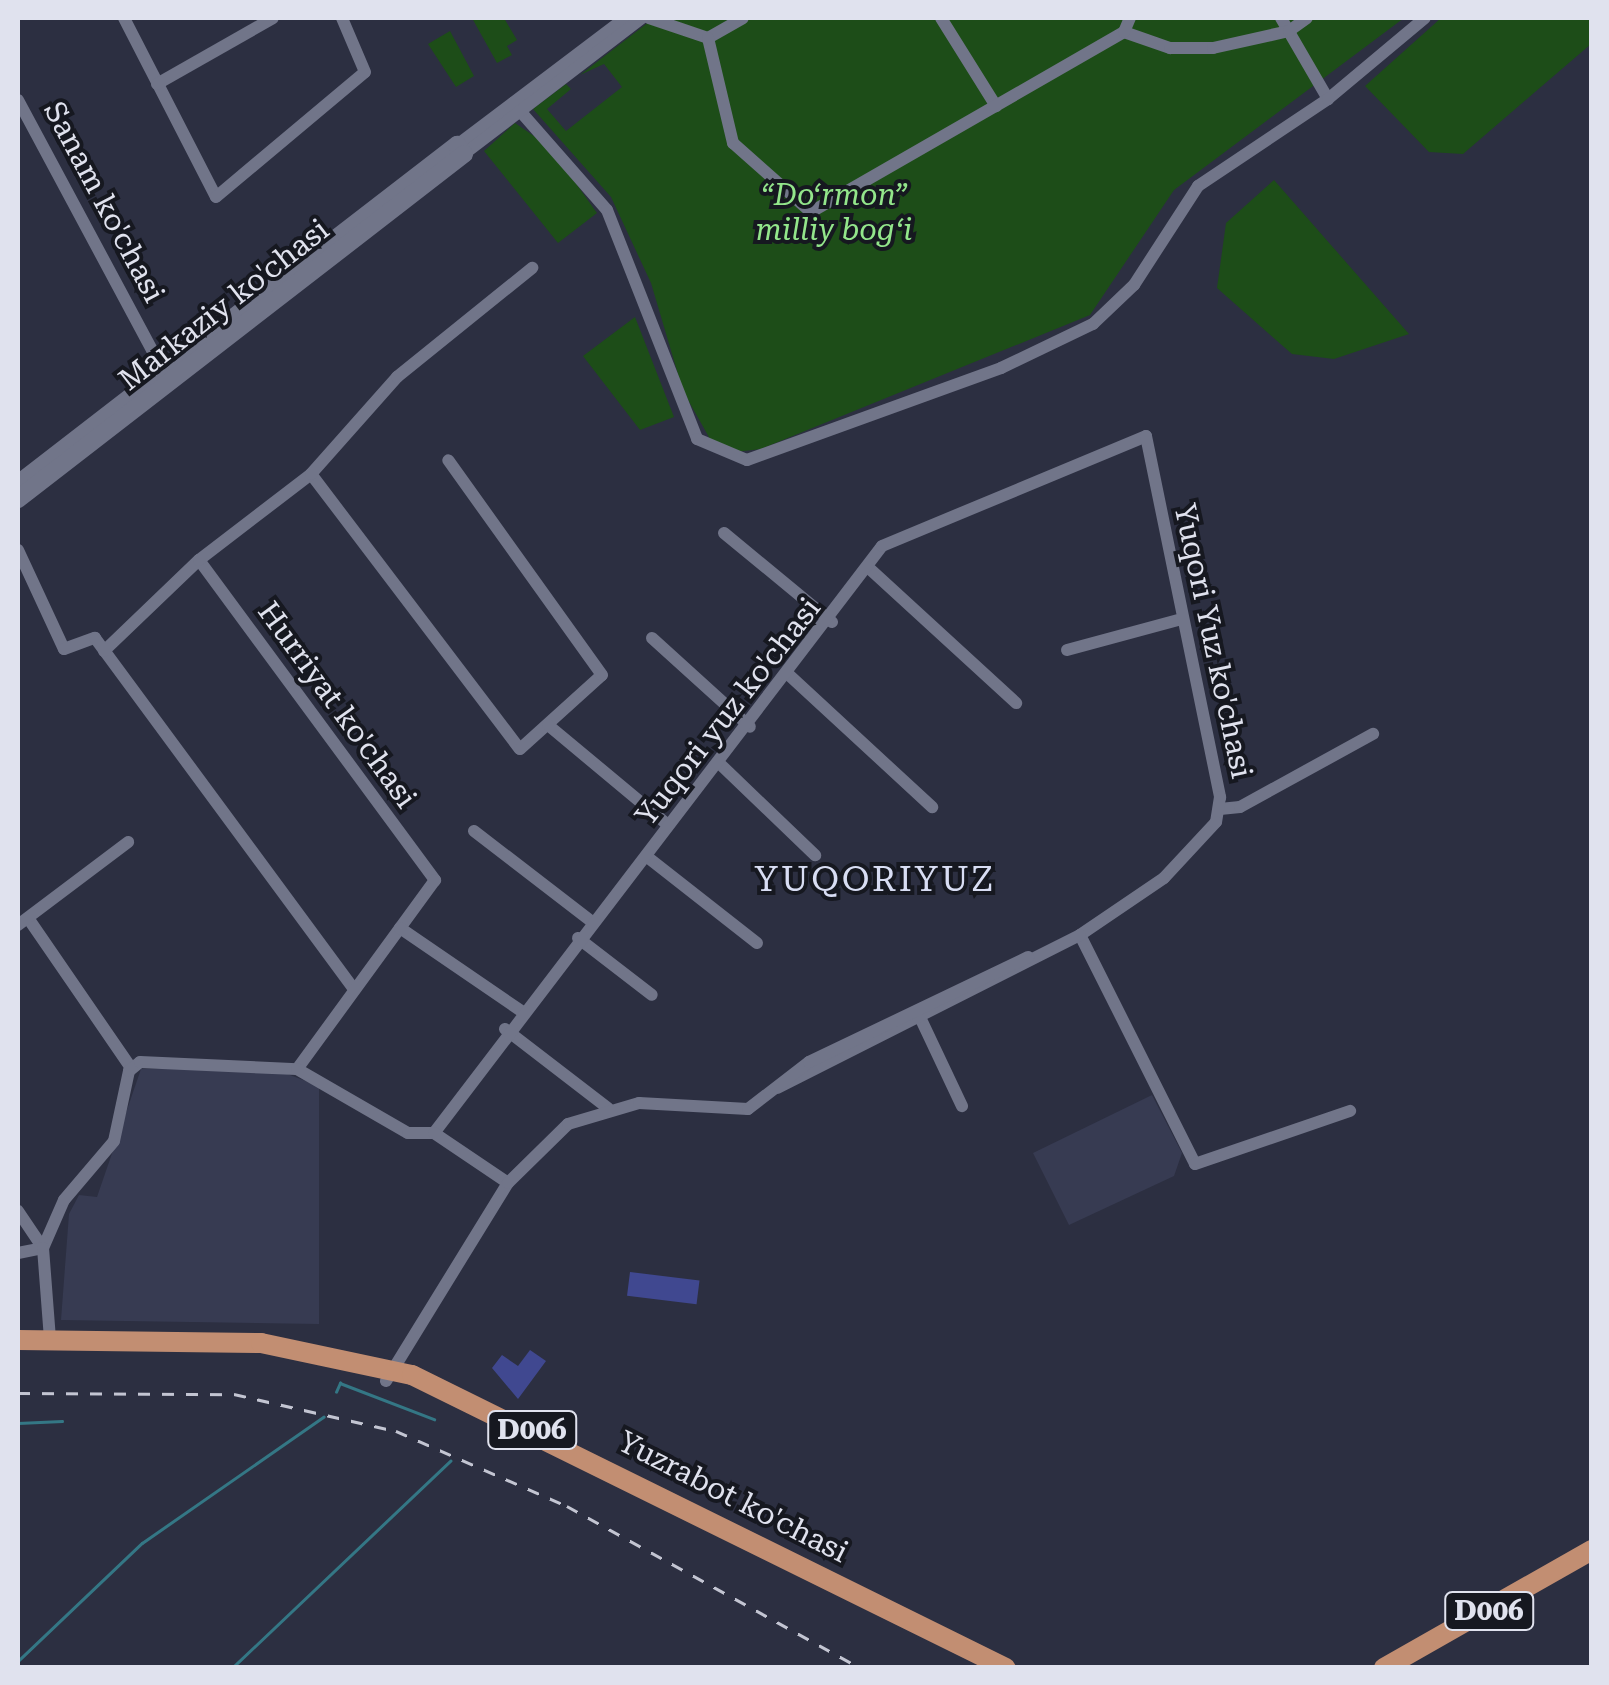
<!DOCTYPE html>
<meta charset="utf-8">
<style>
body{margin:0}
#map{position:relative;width:1609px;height:1685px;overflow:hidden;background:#2c2f41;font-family:"Roboto Serif",serif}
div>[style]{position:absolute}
.built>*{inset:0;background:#373b52}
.green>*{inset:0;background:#1d4d18}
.stream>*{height:2.5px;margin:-1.25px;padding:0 1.25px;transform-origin:1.25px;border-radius:1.25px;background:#347785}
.building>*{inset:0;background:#404890;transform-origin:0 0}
.street>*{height:12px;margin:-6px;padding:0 6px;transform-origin:6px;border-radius:6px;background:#717589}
.secondary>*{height:18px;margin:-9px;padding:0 9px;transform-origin:9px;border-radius:9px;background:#717589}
.primary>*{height:20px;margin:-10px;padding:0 10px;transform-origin:10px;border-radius:10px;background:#c28e72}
.rail>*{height:2.5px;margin-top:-1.25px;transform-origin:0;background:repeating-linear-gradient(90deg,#c3c5d2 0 12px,transparent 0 24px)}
span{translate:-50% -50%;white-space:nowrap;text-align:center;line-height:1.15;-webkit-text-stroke:8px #161820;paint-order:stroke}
.shield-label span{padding:2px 8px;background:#161820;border:2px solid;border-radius:8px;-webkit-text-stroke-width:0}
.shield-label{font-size:28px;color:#e0e2ee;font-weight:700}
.park-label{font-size:30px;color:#93e68b;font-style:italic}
.street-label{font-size:30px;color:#e0e2ee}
.quarter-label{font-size:35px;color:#d8ddf3;letter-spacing:2.5px}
.frame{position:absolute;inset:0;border:20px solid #e0e2ee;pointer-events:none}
</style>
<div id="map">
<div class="built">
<div style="clip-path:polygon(141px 1069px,274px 1069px,319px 1086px,319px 1324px,61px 1320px,69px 1214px,79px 1195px,97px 1197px)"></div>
<div style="clip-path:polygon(1152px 1095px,1182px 1153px,1174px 1176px,1069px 1225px,1033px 1153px)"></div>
</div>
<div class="green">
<div style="clip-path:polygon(472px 18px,504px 18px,517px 40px,507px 46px,512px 55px,497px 63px)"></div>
<div style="clip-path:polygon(654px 18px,1404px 18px,1174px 190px,1090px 315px,761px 449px,735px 452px,710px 439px,683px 391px,651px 283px,611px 197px,533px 109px,566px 84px,571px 89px,547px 109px,566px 131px,622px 87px,604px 64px,580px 75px)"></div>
<div style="clip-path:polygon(1441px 18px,1591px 18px,1591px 44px,1463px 154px,1429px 152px,1365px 86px)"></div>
<div style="clip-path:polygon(450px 31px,474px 76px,456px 87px,428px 44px)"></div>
<div style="clip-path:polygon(515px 123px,550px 147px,597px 213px,558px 243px,484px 151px)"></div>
<div style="clip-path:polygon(1274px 180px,1409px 334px,1334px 359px,1292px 354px,1217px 288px,1226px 223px)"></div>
<div style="clip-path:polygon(635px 317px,674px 417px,640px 430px,583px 356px)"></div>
</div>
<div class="stream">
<div style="left:336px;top:1392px;width:10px;rotate:-66deg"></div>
<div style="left:340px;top:1383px;width:101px;rotate:21deg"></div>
<div style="left:18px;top:1423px;width:44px;rotate:-2.6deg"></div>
<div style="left:18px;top:1661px;width:171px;rotate:-43.6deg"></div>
<div style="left:142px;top:1543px;width:221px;rotate:-34.8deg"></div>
<div style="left:232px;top:1668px;width:301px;rotate:-43.5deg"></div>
</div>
<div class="building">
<div style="left:630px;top:1272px;width:70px;height:24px;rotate:7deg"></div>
<div style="clip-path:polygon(530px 1350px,546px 1361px,518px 1399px,492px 1368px,502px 1355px,518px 1366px)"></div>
</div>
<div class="street">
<div style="left:124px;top:18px;width:201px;rotate:62.8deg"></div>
<div style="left:216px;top:197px;width:194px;rotate:-40deg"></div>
<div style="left:365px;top:72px;width:59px;rotate:-113.1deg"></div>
<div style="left:649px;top:18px;width:62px;rotate:18.7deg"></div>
<div style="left:708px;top:38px;width:40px;rotate:-29.7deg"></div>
<div style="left:941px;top:18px;width:104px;rotate:58deg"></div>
<div style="left:1281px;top:18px;width:94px;rotate:59.9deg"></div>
<div style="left:1124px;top:32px;width:49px;rotate:19.2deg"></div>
<div style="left:1170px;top:48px;width:43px"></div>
<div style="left:1213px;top:48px;width:78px;rotate:-12.6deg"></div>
<div style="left:1289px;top:31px;width:22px;rotate:-36deg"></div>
<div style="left:708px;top:38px;width:108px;rotate:76.6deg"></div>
<div style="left:733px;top:143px;width:104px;rotate:41.5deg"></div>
<div style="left:811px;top:212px;width:361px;rotate:-29.9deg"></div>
<div style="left:1124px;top:32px;width:15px;rotate:-67deg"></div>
<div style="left:157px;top:84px;width:133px;rotate:-29.6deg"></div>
<div style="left:18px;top:100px;width:305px;rotate:61.8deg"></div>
<div style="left:513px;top:103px;width:142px;rotate:48.7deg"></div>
<div style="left:607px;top:210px;width:246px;rotate:68.5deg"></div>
<div style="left:697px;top:439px;width:54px;rotate:22.8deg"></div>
<div style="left:747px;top:460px;width:270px;rotate:-19.9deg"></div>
<div style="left:1001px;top:368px;width:102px;rotate:-25.6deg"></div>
<div style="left:1093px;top:324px;width:57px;rotate:-43.6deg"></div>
<div style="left:1134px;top:285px;width:118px;rotate:-57.1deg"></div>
<div style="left:1198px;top:186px;width:156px;rotate:-33.8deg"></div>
<div style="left:1328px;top:99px;width:126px;rotate:-39.9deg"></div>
<div style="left:457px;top:145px;width:211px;rotate:-37.1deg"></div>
<div style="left:464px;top:154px;width:224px;rotate:-37.4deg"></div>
<div style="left:311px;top:474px;width:345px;rotate:52.8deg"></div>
<div style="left:520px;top:749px;width:110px;rotate:-42.1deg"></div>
<div style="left:602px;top:675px;width:264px;rotate:-125.6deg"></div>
<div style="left:724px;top:533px;width:140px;rotate:39.5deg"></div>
<div style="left:18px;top:550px;width:109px;rotate:65.1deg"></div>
<div style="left:64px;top:649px;width:33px;rotate:-20deg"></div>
<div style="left:95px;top:638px;width:433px;rotate:53.6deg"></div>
<div style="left:199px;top:560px;width:398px;rotate:53.6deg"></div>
<div style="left:435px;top:880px;width:234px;rotate:126.1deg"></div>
<div style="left:871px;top:570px;width:197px;rotate:42.5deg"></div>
<div style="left:652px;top:638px;width:132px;rotate:42.2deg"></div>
<div style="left:1067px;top:650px;width:115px;rotate:-15.1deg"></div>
<div style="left:104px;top:651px;width:132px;rotate:-43.8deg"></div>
<div style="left:199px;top:560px;width:141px;rotate:-37.5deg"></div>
<div style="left:311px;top:474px;width:130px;rotate:-48.4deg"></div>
<div style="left:397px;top:377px;width:174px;rotate:-38.9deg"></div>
<div style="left:789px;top:675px;width:195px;rotate:42.7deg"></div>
<div style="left:548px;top:725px;width:156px;rotate:39.8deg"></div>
<div style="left:720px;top:764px;width:132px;rotate:43.8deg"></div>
<div style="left:1220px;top:809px;width:20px;rotate:-6deg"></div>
<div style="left:1240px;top:807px;width:152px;rotate:-28.8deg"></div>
<div style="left:474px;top:831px;width:148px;rotate:37.6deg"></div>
<div style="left:646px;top:856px;width:141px;rotate:38.1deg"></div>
<div style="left:28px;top:918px;width:182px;rotate:55.5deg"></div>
<div style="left:18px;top:925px;width:138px;rotate:-37deg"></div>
<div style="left:400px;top:928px;width:147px;rotate:34.4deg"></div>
<div style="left:1080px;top:935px;width:256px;rotate:63.3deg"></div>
<div style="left:1195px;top:1164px;width:164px;rotate:-18.9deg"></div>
<div style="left:578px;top:938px;width:93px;rotate:37.6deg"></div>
<div style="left:918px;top:1013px;width:103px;rotate:64.7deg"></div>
<div style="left:505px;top:1029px;width:130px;rotate:37.5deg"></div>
<div style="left:434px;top:1133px;width:738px;rotate:-52.65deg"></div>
<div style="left:882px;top:546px;width:286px;rotate:-22.6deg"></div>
<div style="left:1146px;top:436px;width:369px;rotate:78.4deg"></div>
<div style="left:1220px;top:797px;width:25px;rotate:99deg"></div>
<div style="left:1216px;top:822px;width:76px;rotate:132.9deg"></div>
<div style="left:1164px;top:878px;width:102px;rotate:145.8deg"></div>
<div style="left:1080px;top:935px;width:339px;rotate:153.2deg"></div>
<div style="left:18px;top:1211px;width:45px;rotate:56deg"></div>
<div style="left:43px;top:1248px;width:52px;rotate:-66.4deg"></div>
<div style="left:64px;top:1200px;width:77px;rotate:-49.7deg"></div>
<div style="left:114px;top:1141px;width:72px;rotate:-77.9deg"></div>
<div style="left:129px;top:1071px;width:14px;rotate:-39deg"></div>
<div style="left:140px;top:1062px;width:157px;rotate:2.6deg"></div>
<div style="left:297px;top:1069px;width:128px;rotate:30deg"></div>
<div style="left:408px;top:1133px;width:26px"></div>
<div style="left:434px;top:1133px;width:89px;rotate:34deg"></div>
<div style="left:18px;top:1253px;width:25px;rotate:-11deg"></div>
<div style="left:43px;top:1248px;width:90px;rotate:85.6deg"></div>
<div style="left:386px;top:1381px;width:233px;rotate:-58.4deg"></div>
<div style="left:508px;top:1183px;width:84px;rotate:-44.5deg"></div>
<div style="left:568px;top:1124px;width:74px;rotate:-16.5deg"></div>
<div style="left:639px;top:1103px;width:109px;rotate:3.2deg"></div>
<div style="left:748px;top:1109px;width:77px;rotate:-37.6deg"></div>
<div style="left:809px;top:1062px;width:243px;rotate:-25.6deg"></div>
</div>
<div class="secondary">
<div style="left:18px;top:484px;width:555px;rotate:-37.68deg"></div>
<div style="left:457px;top:145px;width:11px;rotate:52deg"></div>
<div style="left:464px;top:154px;width:564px;rotate:142.28deg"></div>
</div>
<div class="primary">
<div style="left:18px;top:1340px;width:243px;rotate:0.7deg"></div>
<div style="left:261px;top:1343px;width:154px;rotate:12deg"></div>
<div style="left:412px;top:1375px;width:662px;rotate:26.26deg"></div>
<div style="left:1384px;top:1668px;width:239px;rotate:-29.6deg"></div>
</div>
<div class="rail">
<div style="left:18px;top:1393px;width:216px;rotate:0.3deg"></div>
<div style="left:234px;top:1394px;width:166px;rotate:12.9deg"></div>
<div style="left:396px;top:1431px;width:187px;rotate:23.7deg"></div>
<div style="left:567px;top:1506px;width:336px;rotate:28.9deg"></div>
</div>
<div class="shield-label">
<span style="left:532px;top:1430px">D006</span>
<span style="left:1489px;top:1611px">D006</span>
</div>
<div class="park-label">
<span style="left:834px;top:212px">“Do‘rmon”<br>milliy bog‘i</span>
</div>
<div class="street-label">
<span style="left:104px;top:202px;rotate:62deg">Sanam ko'chasi</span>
<span style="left:224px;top:305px;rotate:-38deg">Markaziy ko'chasi</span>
<span style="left:1213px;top:641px;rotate:78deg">Yuqori Yuz ko'chasi</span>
<span style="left:337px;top:705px;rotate:54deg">Hurriyat ko'chasi</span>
<span style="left:728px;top:712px;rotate:-52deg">Yuqori yuz ko'chasi</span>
<span style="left:733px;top:1497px;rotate:27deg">Yuzrabot ko'chasi</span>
</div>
<div class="quarter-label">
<span style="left:875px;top:880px">YUQORIYUZ</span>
</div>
<div class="frame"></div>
</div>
